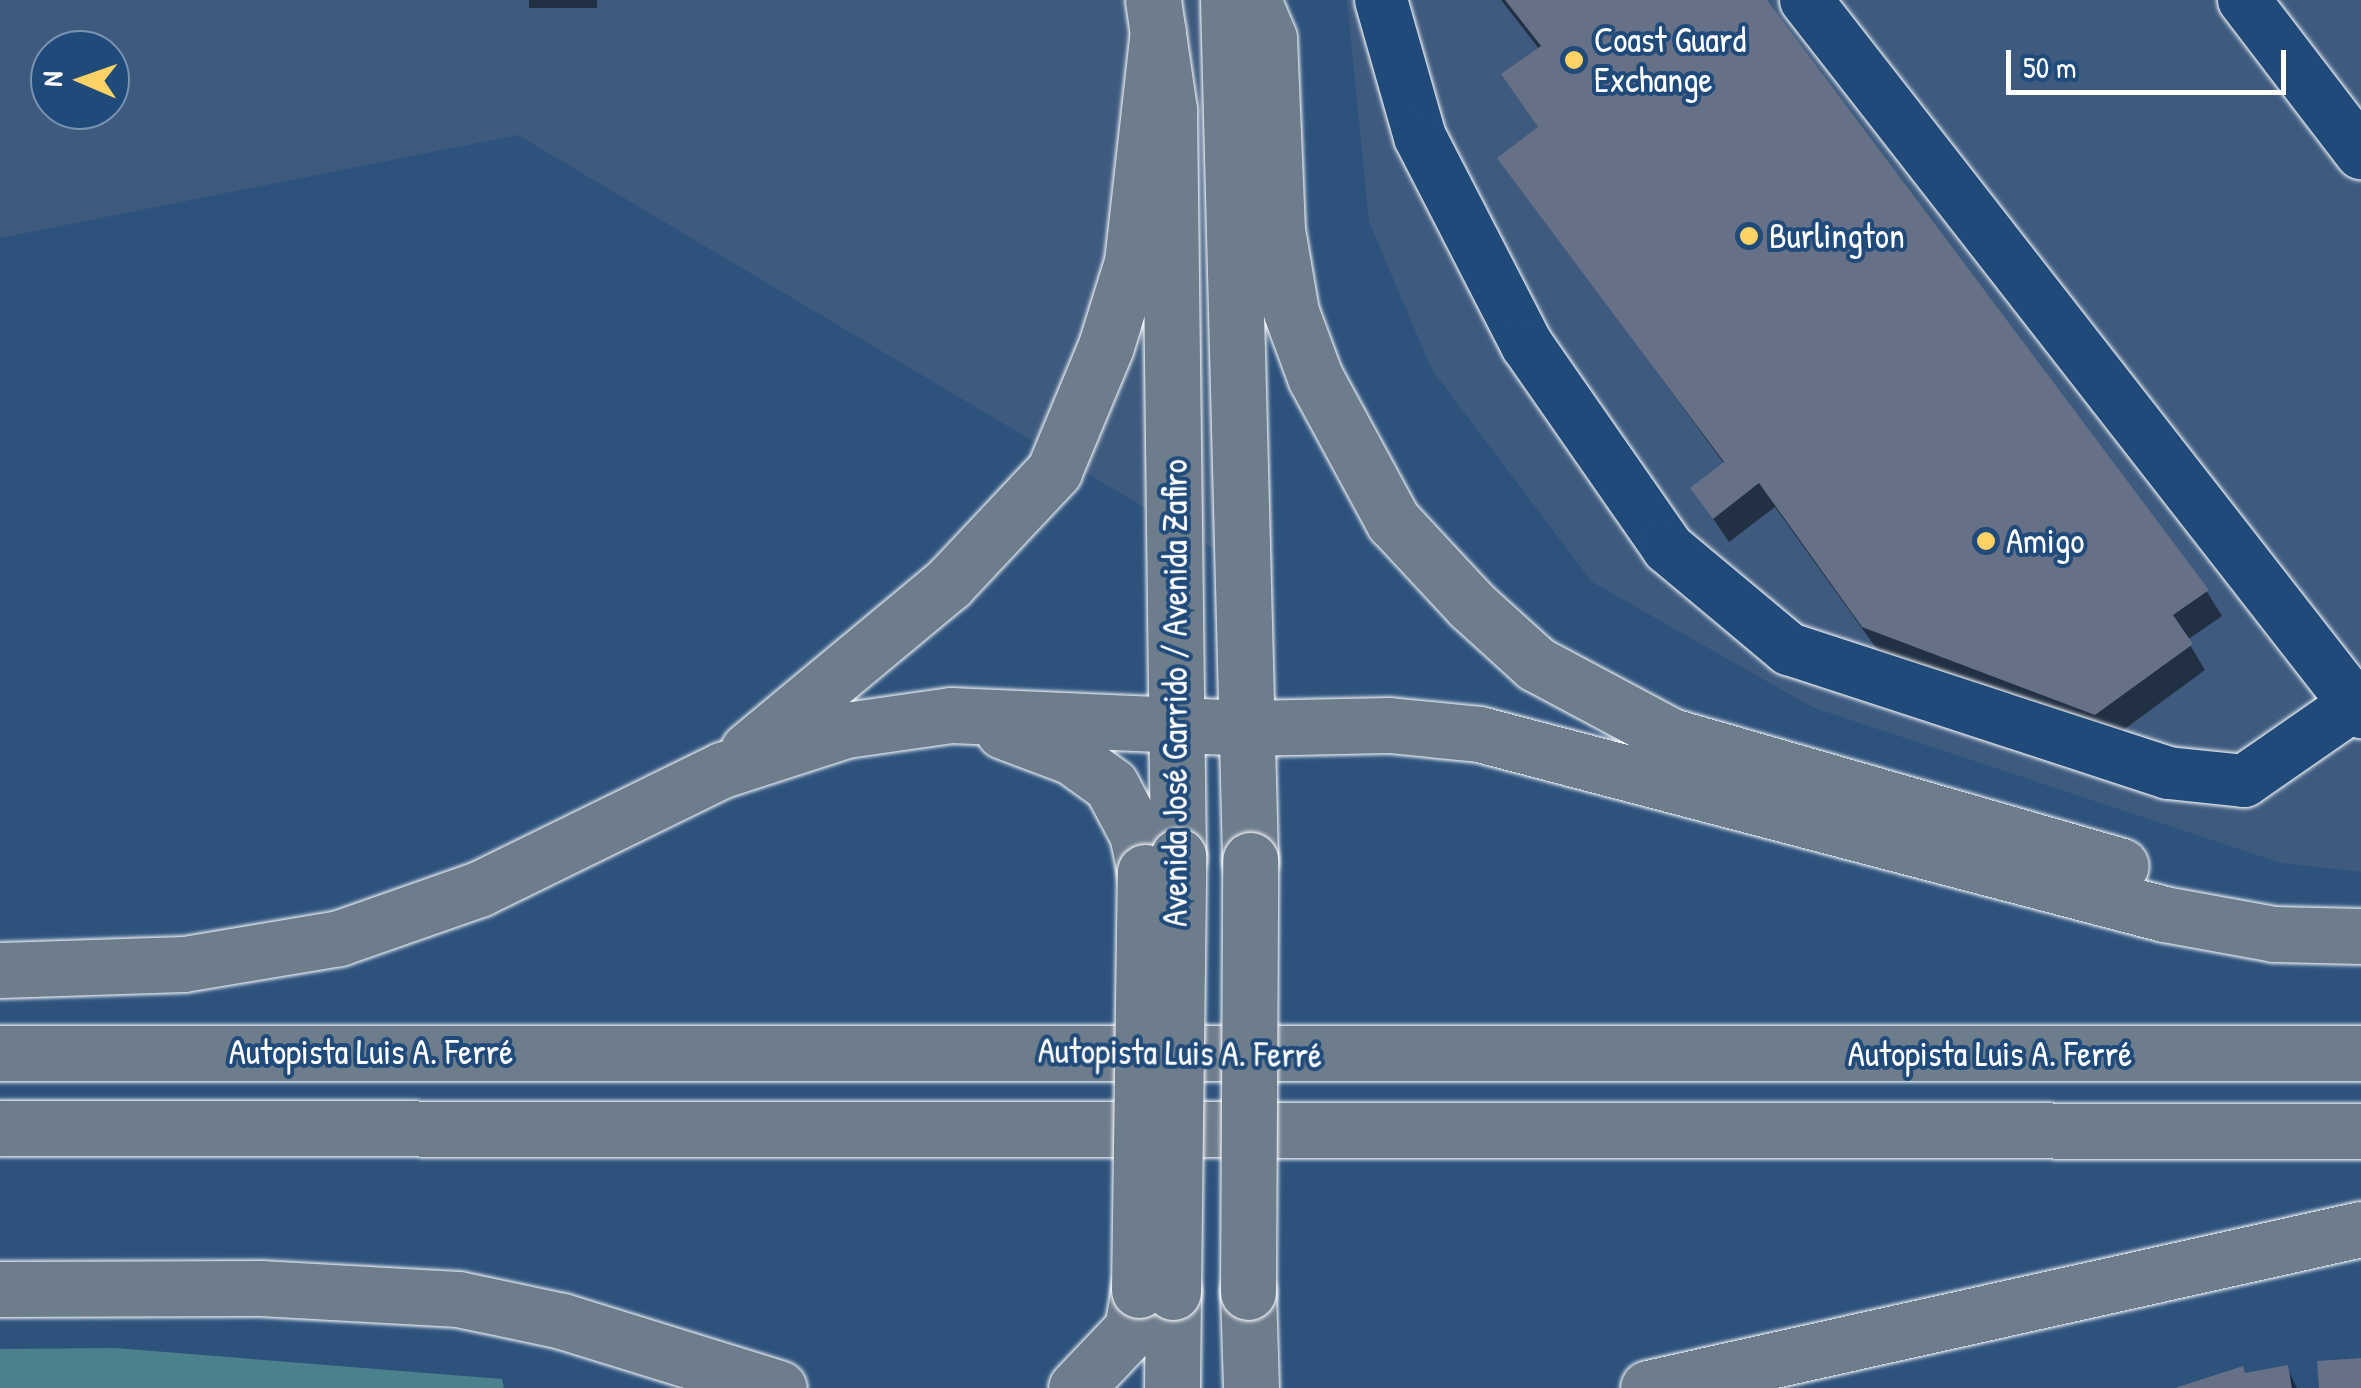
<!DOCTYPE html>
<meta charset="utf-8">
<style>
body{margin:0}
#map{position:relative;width:2361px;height:1388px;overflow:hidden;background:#2d527c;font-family:"Patrick Hand",sans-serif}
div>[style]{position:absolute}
.built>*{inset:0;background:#3e5b7f}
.green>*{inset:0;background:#4b808d}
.shadow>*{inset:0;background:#0007;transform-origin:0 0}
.building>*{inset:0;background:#667086}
.roads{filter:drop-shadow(0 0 2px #fff) drop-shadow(0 0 2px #fff)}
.minor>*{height:52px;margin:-26px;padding:0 26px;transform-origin:26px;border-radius:26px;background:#1f4a7a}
.major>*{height:55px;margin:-27.5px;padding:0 27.5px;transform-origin:27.5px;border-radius:27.5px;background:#6d7d8c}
.highway>*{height:55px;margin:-27.5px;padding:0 27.5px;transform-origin:27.5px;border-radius:27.5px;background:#6d7d8c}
.bridges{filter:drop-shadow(0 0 2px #fff) drop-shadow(0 0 2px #fff)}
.major-bridge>*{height:55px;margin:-27.5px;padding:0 27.5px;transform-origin:27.5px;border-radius:27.5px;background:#6d7d8c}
.highway-bridge>*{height:55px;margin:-27.5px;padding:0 27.5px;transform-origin:27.5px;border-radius:27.5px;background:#6d7d8c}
.dots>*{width:28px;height:28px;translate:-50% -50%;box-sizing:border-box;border:5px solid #1f4a7a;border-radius:50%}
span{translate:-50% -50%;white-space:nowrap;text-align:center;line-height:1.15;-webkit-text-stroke:8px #1f4a7a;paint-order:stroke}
.poi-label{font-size:35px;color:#fff}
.left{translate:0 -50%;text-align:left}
.street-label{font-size:35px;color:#fff}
.north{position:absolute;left:30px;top:30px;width:100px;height:100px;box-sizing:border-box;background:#1f4a7a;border:2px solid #7992af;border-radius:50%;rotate:272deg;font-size:28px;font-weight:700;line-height:40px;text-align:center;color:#fff}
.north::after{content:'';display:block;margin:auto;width:35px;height:45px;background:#ffd166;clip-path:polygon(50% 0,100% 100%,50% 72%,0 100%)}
.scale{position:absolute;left:2006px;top:50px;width:280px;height:45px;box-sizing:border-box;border:5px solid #fff;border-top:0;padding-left:12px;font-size:30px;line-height:35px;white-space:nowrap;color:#fff;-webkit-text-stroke:8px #1f4a7a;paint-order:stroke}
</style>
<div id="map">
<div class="built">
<div style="clip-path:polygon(evenodd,0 0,1228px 0,1258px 575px,518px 135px,0 238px,0 0,50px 50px,110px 50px,110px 110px,50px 110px,50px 50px)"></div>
<div style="clip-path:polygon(1347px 0,2361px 0,2361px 872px,2281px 863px,1812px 707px,1592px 582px,1432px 370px,1369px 222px)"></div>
</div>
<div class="green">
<div style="clip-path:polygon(115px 1348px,502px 1379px,504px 1388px,0 1388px,0 1349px)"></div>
</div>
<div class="shadow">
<div style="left:529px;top:0;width:68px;height:8px"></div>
<div style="clip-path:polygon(1501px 0,1764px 0,2207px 592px,2222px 616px,2187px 640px,2205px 670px,2111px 739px,1879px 652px,1775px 507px,1729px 542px,1693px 489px,1725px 465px,1500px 158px,1539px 129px,1505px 75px,1540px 50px)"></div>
<div style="clip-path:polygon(2287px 1368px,2297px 1388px,2180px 1388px,2246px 1376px)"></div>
</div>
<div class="building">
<div style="clip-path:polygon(1505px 0,1767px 0,2209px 590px,2173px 615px,2193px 644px,2095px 715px,1862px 627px,1759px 483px,1713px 519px,1690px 488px,1724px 462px,1497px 158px,1538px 127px,1501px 74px,1541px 46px)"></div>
<div style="clip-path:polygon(2361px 1358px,2361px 1388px,2319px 1388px,2317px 1361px)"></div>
<div style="clip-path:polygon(2288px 1365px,2292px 1388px,2175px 1388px,2243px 1366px,2245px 1373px)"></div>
</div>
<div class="roads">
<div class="minor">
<div style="left:1381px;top:0;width:142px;rotate:74.1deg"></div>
<div style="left:1420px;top:137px;width:234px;rotate:62.8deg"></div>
<div style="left:1527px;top:345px;width:247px;rotate:55.2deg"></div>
<div style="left:1668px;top:548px;width:158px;rotate:39.9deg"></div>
<div style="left:1789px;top:649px;width:399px;rotate:18.1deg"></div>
<div style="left:2168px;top:773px;width:76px;rotate:6deg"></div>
<div style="left:2244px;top:781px;width:142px;rotate:-34.7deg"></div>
<div style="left:1806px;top:0;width:903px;rotate:52.06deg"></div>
<div style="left:2244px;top:0;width:193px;rotate:52.6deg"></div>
</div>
<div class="major">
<div style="left:1153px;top:0;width:111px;rotate:81.7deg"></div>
<div style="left:1169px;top:110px;width:746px;rotate:89.31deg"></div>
<div style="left:1228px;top:0;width:860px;rotate:88.53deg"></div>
<div style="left:1248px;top:1292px;width:96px;rotate:88.2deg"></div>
<div style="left:1172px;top:1388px;width:96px;rotate:-89.4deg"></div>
</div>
<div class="highway">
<div style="left:1253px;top:0;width:41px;rotate:67.2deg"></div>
<div style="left:1269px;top:38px;width:192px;rotate:87.6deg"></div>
<div style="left:1277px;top:230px;width:83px;rotate:80.3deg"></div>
<div style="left:1291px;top:312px;width:69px;rotate:69.7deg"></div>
<div style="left:1315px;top:377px;width:164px;rotate:61.6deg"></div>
<div style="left:1393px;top:521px;width:115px;rotate:47.1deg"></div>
<div style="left:1471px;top:605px;width:88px;rotate:42.2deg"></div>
<div style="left:1536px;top:664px;width:153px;rotate:28.1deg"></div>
<div style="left:1671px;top:736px;width:468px;rotate:16.1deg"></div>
<div style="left:1003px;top:731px;width:74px;rotate:20.6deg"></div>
<div style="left:1072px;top:757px;width:48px;rotate:35.7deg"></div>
<div style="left:1111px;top:785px;width:55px;rotate:62deg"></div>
<div style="left:1137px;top:834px;width:39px;rotate:78deg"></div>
<div style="left:748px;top:750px;width:261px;rotate:-39.7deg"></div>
<div style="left:949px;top:583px;width:154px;rotate:-46.8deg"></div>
<div style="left:1054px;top:471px;width:135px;rotate:-67.4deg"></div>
<div style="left:1106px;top:346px;width:88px;rotate:-72.8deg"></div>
<div style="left:1132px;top:262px;width:232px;rotate:-83.6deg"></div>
<div style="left:0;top:970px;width:184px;rotate:-1.9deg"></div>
<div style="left:184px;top:964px;width:157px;rotate:-9.5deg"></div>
<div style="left:339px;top:938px;width:148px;rotate:-19.3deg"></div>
<div style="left:479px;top:889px;width:271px;rotate:-26.1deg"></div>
<div style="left:722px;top:770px;width:130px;rotate:-17.9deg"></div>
<div style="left:846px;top:730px;width:106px;rotate:-8.1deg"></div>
<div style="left:951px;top:715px;width:295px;rotate:2.5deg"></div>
<div style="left:1246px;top:728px;width:143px;rotate:-1.2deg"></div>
<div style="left:1389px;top:725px;width:90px;rotate:5.7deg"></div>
<div style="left:1479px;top:734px;width:708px;rotate:14.72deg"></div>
<div style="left:2164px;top:914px;width:112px;rotate:10.3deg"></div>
<div style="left:2274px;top:934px;width:87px;rotate:1.3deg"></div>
<div style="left:0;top:1053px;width:2361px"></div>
<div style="left:0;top:1128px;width:2361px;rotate:0.07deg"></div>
<div style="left:0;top:1289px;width:260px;rotate:-0.2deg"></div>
<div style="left:260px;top:1288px;width:198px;rotate:3.2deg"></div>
<div style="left:458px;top:1299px;width:106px;rotate:11.9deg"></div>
<div style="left:562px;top:1321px;width:227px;rotate:17.2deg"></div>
<div style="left:1076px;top:1388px;width:81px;rotate:-46.5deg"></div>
<div style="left:1132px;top:1329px;width:40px;rotate:-80deg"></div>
<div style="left:1648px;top:1388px;width:731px;rotate:-12.57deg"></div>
</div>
</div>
<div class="bridges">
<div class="major-bridge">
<div style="left:1173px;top:1292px;width:436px;rotate:-89.3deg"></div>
<div style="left:1248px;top:1292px;width:432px;rotate:-89.7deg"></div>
</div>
<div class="highway-bridge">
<div style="left:1139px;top:1290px;width:418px;rotate:-89.2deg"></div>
</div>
</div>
<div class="dots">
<div style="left:1574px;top:60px;background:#ffd166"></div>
<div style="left:1749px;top:236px;background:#ffd166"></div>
<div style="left:1986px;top:541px;background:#ffd166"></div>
</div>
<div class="poi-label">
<span class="left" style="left:1594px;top:60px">Coast Guard<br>Exchange</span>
<span class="left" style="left:1769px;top:236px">Burlington</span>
<span class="left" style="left:2006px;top:541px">Amigo</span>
</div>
<div class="street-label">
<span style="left:1175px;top:693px;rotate:-90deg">Avenida José Garrido / Avenida Zafiro</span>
<span style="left:371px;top:1052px">Autopista Luis A. Ferré</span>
<span style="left:1180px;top:1053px;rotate:1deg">Autopista Luis A. Ferré</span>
<span style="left:1990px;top:1054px">Autopista Luis A. Ferré</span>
</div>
<div class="north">N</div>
<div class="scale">50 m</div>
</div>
